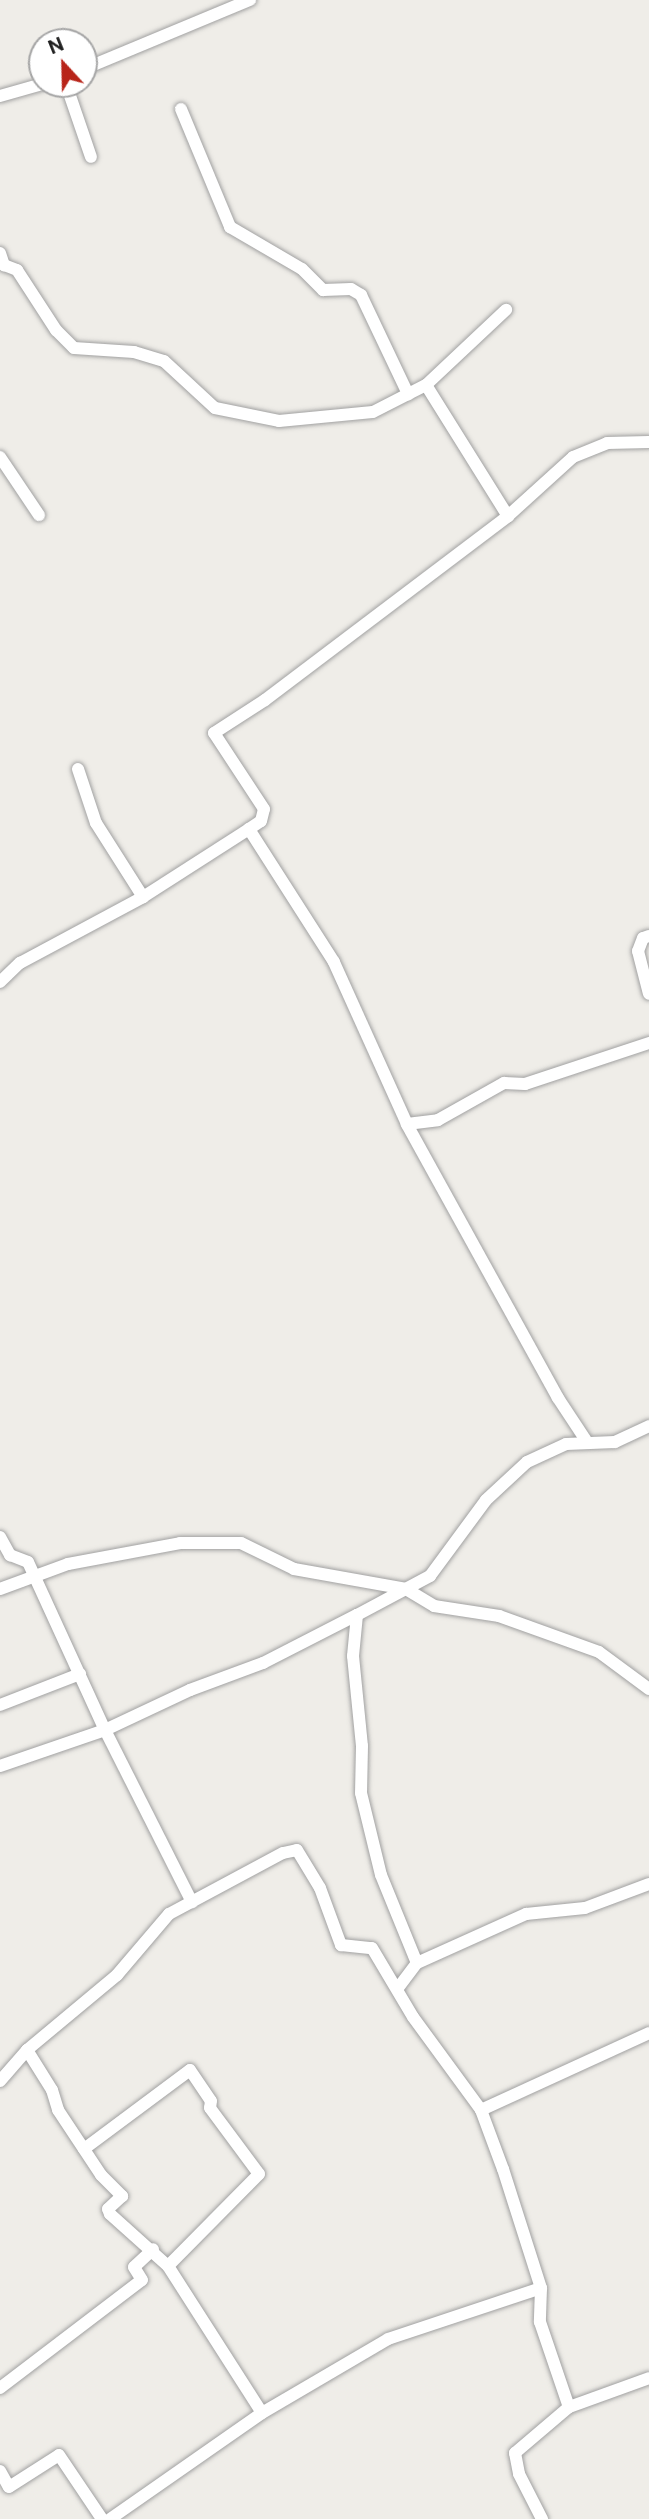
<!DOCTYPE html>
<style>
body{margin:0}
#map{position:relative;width:649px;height:2519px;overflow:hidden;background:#efede8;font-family:"Public Sans",sans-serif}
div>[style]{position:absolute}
.roads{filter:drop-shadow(0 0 2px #a1a1a1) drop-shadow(0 0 2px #a1a1a1)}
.street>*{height:12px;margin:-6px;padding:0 6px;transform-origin:6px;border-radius:6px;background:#fff}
span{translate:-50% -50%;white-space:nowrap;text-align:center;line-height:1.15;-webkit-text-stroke:5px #fff;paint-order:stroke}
.north{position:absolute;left:28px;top:28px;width:70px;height:70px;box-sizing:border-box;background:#fff;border:2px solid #a6a6a6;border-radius:50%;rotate:338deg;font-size:19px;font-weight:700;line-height:28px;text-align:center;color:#202020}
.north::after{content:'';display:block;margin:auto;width:24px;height:32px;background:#b82419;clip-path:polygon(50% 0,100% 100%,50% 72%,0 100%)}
</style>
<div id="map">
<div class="roads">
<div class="street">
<div style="left:84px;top:69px;width:180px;rotate:-22.6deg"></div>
<div style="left:66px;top:84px;width:77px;rotate:71.1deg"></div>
<div style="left:0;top:96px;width:44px;rotate:-15.9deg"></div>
<div style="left:181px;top:109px;width:128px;rotate:67.4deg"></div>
<div style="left:230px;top:227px;width:83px;rotate:30.3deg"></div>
<div style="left:302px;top:269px;width:30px;rotate:45deg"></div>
<div style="left:323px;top:290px;width:28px;rotate:-2deg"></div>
<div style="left:351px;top:289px;width:12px;rotate:31deg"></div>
<div style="left:361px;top:295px;width:110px;rotate:64.6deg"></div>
<div style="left:0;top:253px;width:13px;rotate:72deg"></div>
<div style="left:4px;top:265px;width:14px;rotate:21deg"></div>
<div style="left:17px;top:270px;width:72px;rotate:57deg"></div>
<div style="left:56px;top:330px;width:25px;rotate:45deg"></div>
<div style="left:74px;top:348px;width:60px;rotate:3.8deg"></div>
<div style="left:134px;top:352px;width:31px;rotate:17deg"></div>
<div style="left:164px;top:361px;width:69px;rotate:42.7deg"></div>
<div style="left:215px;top:408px;width:65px;rotate:11.5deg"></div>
<div style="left:279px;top:421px;width:94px;rotate:-5.5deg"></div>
<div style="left:373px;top:412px;width:59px;rotate:-27deg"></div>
<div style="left:426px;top:385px;width:110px;rotate:-43.2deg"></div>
<div style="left:426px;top:385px;width:155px;rotate:58deg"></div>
<div style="left:0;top:457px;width:70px;rotate:56.1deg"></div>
<div style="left:78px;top:769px;width:57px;rotate:71.6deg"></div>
<div style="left:96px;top:823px;width:88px;rotate:57.6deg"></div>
<div style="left:649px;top:936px;width:6px;rotate:162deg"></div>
<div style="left:643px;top:938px;width:14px;rotate:111deg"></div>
<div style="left:638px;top:951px;width:44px;rotate:75.7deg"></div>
<div style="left:0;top:982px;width:28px;rotate:-44deg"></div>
<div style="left:20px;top:963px;width:140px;rotate:-28.2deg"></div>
<div style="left:143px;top:897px;width:126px;rotate:-32.7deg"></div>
<div style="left:407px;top:1124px;width:31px;rotate:-7deg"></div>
<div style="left:438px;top:1120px;width:76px;rotate:-29.3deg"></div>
<div style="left:504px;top:1083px;width:21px;rotate:3deg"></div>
<div style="left:525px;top:1084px;width:131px;rotate:-18.3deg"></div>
<div style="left:587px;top:1442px;width:53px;rotate:-123.4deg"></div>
<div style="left:558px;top:1398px;width:313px;rotate:-118.9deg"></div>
<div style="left:407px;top:1124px;width:178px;rotate:-114.3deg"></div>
<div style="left:334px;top:962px;width:158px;rotate:-122.6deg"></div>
<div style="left:249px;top:829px;width:14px;rotate:-34deg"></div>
<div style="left:261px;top:821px;width:12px;rotate:-76deg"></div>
<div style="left:264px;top:809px;width:91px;rotate:-123.3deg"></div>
<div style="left:214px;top:733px;width:61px;rotate:-32.9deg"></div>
<div style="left:265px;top:700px;width:305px;rotate:-37.1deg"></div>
<div style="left:508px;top:516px;width:88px;rotate:-42.2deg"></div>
<div style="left:573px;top:457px;width:37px;rotate:-22deg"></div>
<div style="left:607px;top:443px;width:42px;rotate:-1.4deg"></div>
<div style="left:0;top:1537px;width:21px;rotate:61deg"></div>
<div style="left:10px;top:1555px;width:19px;rotate:21deg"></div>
<div style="left:28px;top:1562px;width:185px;rotate:65.4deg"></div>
<div style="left:105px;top:1730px;width:193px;rotate:63.2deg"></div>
<div style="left:0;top:1589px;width:72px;rotate:-20.2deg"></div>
<div style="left:68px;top:1564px;width:114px;rotate:-10.6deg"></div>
<div style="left:180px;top:1543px;width:61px"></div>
<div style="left:241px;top:1543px;width:59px;rotate:26.1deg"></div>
<div style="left:294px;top:1569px;width:114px;rotate:10.1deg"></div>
<div style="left:406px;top:1589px;width:33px;rotate:31deg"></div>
<div style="left:434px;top:1606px;width:66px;rotate:8.7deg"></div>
<div style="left:499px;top:1616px;width:106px;rotate:19.8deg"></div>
<div style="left:599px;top:1652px;width:62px;rotate:36.5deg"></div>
<div style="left:357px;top:1615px;width:41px;rotate:95.6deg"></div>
<div style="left:353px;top:1656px;width:90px;rotate:84.3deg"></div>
<div style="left:362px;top:1746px;width:47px;rotate:91.2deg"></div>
<div style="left:361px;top:1793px;width:84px;rotate:76.3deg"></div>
<div style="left:381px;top:1875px;width:95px;rotate:67.8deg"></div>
<div style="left:0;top:1705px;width:86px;rotate:-21.2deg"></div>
<div style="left:0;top:1766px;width:111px;rotate:-18.9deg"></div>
<div style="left:105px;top:1730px;width:94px;rotate:-25.2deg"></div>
<div style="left:190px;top:1690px;width:78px;rotate:-20.3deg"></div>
<div style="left:263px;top:1663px;width:106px;rotate:-27.1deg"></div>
<div style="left:357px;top:1615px;width:83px;rotate:-28.1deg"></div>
<div style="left:430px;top:1576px;width:94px;rotate:-53.6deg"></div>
<div style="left:486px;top:1500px;width:56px;rotate:-42.8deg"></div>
<div style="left:527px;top:1462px;width:43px;rotate:-24.8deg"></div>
<div style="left:566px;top:1444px;width:49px;rotate:-2.3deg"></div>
<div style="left:615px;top:1442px;width:38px;rotate:-25deg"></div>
<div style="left:398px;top:1988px;width:31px;rotate:-53deg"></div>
<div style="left:417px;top:1963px;width:120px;rotate:-24.2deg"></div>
<div style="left:526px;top:1914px;width:59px;rotate:-5.8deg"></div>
<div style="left:585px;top:1908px;width:68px;rotate:-20.6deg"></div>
<div style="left:27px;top:2050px;width:47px;rotate:58deg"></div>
<div style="left:52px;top:2090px;width:21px;rotate:73deg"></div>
<div style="left:58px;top:2110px;width:78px;rotate:56.5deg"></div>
<div style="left:101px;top:2175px;width:30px;rotate:45deg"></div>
<div style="left:122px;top:2196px;width:19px;rotate:137deg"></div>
<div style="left:108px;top:2209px;width:5px;rotate:68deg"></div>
<div style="left:110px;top:2214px;width:78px;rotate:41.9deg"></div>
<div style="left:168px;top:2266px;width:174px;rotate:57.4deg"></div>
<div style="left:262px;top:2413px;width:185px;rotate:145.1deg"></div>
<div style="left:0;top:2081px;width:41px;rotate:-48.9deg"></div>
<div style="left:27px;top:2050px;width:117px;rotate:-39.8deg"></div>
<div style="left:117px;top:1975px;width:80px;rotate:-49.6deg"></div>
<div style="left:169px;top:1914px;width:129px;rotate:-28.2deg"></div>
<div style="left:283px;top:1853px;width:14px;rotate:-12deg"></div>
<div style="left:297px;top:1850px;width:44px;rotate:58.8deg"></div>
<div style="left:320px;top:1888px;width:61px;rotate:69.8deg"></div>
<div style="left:341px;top:1945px;width:31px;rotate:6deg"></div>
<div style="left:372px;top:1948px;width:80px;rotate:59.3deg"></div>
<div style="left:413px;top:2017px;width:115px;rotate:53.8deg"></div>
<div style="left:481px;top:2110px;width:63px;rotate:69.6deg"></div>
<div style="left:503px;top:2169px;width:125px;rotate:72.3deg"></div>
<div style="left:541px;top:2288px;width:34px;rotate:92deg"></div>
<div style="left:540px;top:2322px;width:90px;rotate:71.2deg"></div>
<div style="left:569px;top:2407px;width:71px;rotate:139.6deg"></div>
<div style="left:515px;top:2453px;width:21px;rotate:79deg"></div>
<div style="left:519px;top:2474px;width:51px;rotate:62.9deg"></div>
<div style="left:481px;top:2110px;width:185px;rotate:-24.6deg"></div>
<div style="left:84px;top:2149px;width:132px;rotate:-36.7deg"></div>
<div style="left:190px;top:2070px;width:37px;rotate:56deg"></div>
<div style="left:211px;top:2101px;width:7px;rotate:98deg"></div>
<div style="left:210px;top:2108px;width:82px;rotate:53.4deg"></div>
<div style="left:259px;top:2174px;width:129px;rotate:134.7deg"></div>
<div style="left:0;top:2388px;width:178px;rotate:-37.3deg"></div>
<div style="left:142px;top:2280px;width:15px;rotate:-122deg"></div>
<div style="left:134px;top:2267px;width:26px;rotate:-43deg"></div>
<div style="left:569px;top:2407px;width:85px;rotate:-19.9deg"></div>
<div style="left:262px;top:2413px;width:146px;rotate:-30.4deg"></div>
<div style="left:388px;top:2339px;width:161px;rotate:-18.4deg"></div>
<div style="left:0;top:2471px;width:18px;rotate:61deg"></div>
<div style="left:9px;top:2487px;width:59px;rotate:-32.6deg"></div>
<div style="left:59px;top:2455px;width:77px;rotate:56.1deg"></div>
</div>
</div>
<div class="north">N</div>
</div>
